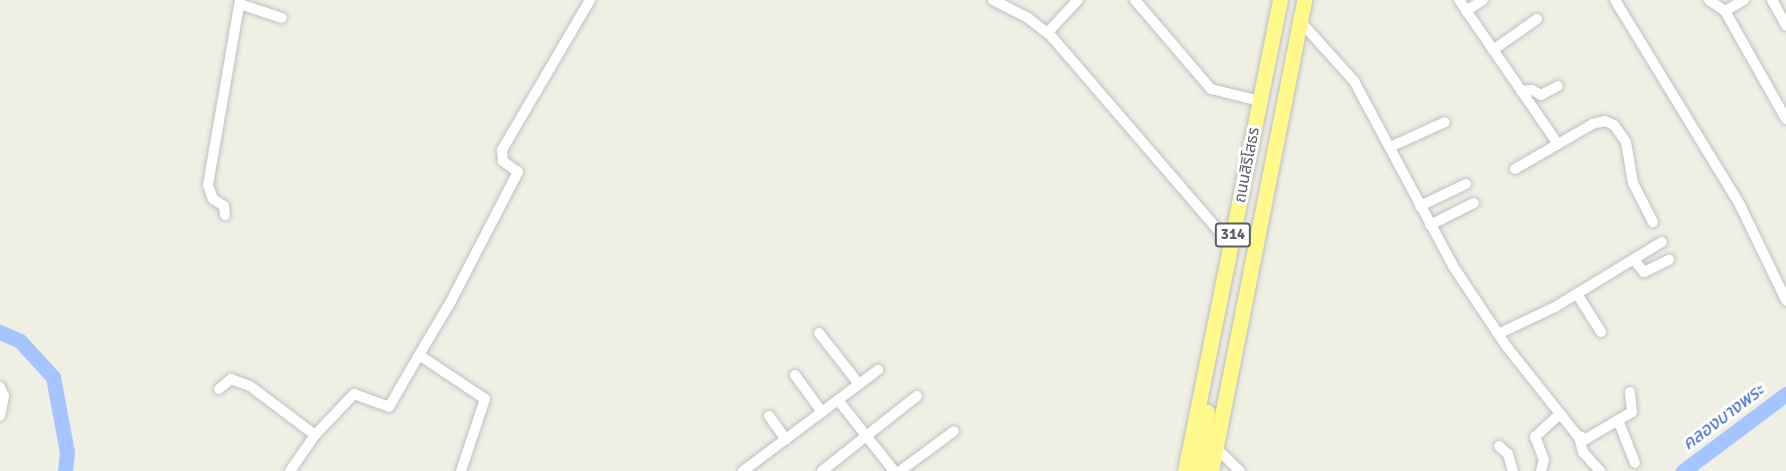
<!DOCTYPE html>
<meta charset="utf-8">
<style>
body{margin:0}
#map{position:relative;width:1786px;height:471px;overflow:hidden;background:#f0efe3;font-family:Signika,"Noto Sans Thai",sans-serif}
div>[style]{position:absolute}
.river>*{height:15px;margin:-7.5px;padding:0 7.5px;transform-origin:7.5px;border-radius:7.5px;background:#a4c5ff}
.roads{filter:drop-shadow(0 0 2px #bdbfc6) drop-shadow(0 0 2px #bdbfc6)}
.minor>*{height:10px;margin:-5px;padding:0 5px;transform-origin:5px;border-radius:5px;background:#fff}
.highway>*{height:15px;margin:-7.5px;padding:0 7.5px;transform-origin:7.5px;border-radius:7.5px;background:#fff88b}
span{translate:-50% -50%;white-space:nowrap;text-align:center;line-height:1.15;-webkit-text-stroke:6px #fff;paint-order:stroke}
.shield-label span{padding:2px 4px;background:#fff;border:2px solid;border-radius:4px;-webkit-text-stroke-width:0}
.shield-label{font-size:15px;color:#5b5e65;font-weight:700}
.street-label{font-size:16px;color:#5b5e65}
.water-label{font-size:18px;color:#3965d0;font-style:italic}
</style>
<div id="map">
<div class="river">
<div style="left:0;top:332px;width:22px;rotate:24deg"></div>
<div style="left:20px;top:341px;width:49px;rotate:47.5deg"></div>
<div style="left:53px;top:377px;width:76px;rotate:79.4deg"></div>
<div style="left:67px;top:452px;width:19px;rotate:96deg"></div>
<div style="left:1683px;top:471px;width:129px;rotate:-36.8deg"></div>
</div>
<div class="roads">
<div class="minor">
<div style="left:993px;top:0;width:39px;rotate:27deg"></div>
<div style="left:1028px;top:18px;width:31px;rotate:38deg"></div>
<div style="left:1052px;top:37px;width:274px;rotate:49.3deg"></div>
<div style="left:1135px;top:0;width:117px;rotate:49.5deg"></div>
<div style="left:1211px;top:89px;width:50px;rotate:13.8deg"></div>
<div style="left:1459px;top:0;width:175px;rotate:55.5deg"></div>
<div style="left:1558px;top:144px;width:39px;rotate:-30deg"></div>
<div style="left:1592px;top:124px;width:13px;rotate:-13deg"></div>
<div style="left:1605px;top:121px;width:10px;rotate:24deg"></div>
<div style="left:1614px;top:125px;width:21px;rotate:55deg"></div>
<div style="left:1626px;top:142px;width:42px;rotate:80.3deg"></div>
<div style="left:1633px;top:183px;width:44px;rotate:62.9deg"></div>
<div style="left:1615px;top:0;width:240px;rotate:58.6deg"></div>
<div style="left:1740px;top:205px;width:106px;rotate:64.2deg"></div>
<div style="left:1709px;top:0;width:19px;rotate:35deg"></div>
<div style="left:1725px;top:11px;width:124px;rotate:60.5deg"></div>
<div style="left:1772px;top:0;width:29px;rotate:61deg"></div>
<div style="left:240px;top:4px;width:44px;rotate:18.4deg"></div>
<div style="left:1466px;top:11px;width:20px;rotate:-33deg"></div>
<div style="left:1725px;top:11px;width:22px;rotate:-30deg"></div>
<div style="left:1300px;top:21px;width:81px;rotate:48deg"></div>
<div style="left:1354px;top:81px;width:210px;rotate:61.8deg"></div>
<div style="left:1453px;top:266px;width:97px;rotate:56.3deg"></div>
<div style="left:1507px;top:347px;width:112px;rotate:51.5deg"></div>
<div style="left:1577px;top:435px;width:10px;rotate:24deg"></div>
<div style="left:1586px;top:439px;width:53px;rotate:-30.4deg"></div>
<div style="left:1632px;top:412px;width:20px;rotate:-96deg"></div>
<div style="left:1048px;top:32px;width:44px;rotate:-46.8deg"></div>
<div style="left:1493px;top:50px;width:54px;rotate:-35.2deg"></div>
<div style="left:1521px;top:91px;width:11px;rotate:-5deg"></div>
<div style="left:1532px;top:90px;width:10px;rotate:29deg"></div>
<div style="left:1541px;top:95px;width:19px;rotate:-28deg"></div>
<div style="left:1390px;top:147px;width:60px;rotate:-24.4deg"></div>
<div style="left:1515px;top:169px;width:50px;rotate:-30.2deg"></div>
<div style="left:1420px;top:206px;width:51px;rotate:-25.6deg"></div>
<div style="left:225px;top:215px;width:9px;rotate:-96deg"></div>
<div style="left:224px;top:206px;width:13px;rotate:-148deg"></div>
<div style="left:213px;top:199px;width:15px;rotate:-110deg"></div>
<div style="left:208px;top:185px;width:188px;rotate:-80.2deg"></div>
<div style="left:1430px;top:225px;width:49px;rotate:-26.6deg"></div>
<div style="left:1634px;top:260px;width:16px;rotate:50deg"></div>
<div style="left:1644px;top:272px;width:28px;rotate:-26deg"></div>
<div style="left:1577px;top:294px;width:45px;rotate:57.7deg"></div>
<div style="left:819px;top:333px;width:65px;rotate:51.9deg"></div>
<div style="left:1498px;top:334px;width:63px;rotate:-25.3deg"></div>
<div style="left:1555px;top:307px;width:125px;rotate:-31.3deg"></div>
<div style="left:795px;top:375px;width:46px;rotate:53.9deg"></div>
<div style="left:0;top:387px;width:10px;rotate:66deg"></div>
<div style="left:4px;top:396px;width:20px;rotate:101deg"></div>
<div style="left:219px;top:389px;width:16px;rotate:-40deg"></div>
<div style="left:231px;top:379px;width:20px;rotate:20deg"></div>
<div style="left:250px;top:386px;width:81px;rotate:37deg"></div>
<div style="left:315px;top:435px;width:57px;rotate:-46.4deg"></div>
<div style="left:354px;top:394px;width:37px;rotate:20deg"></div>
<div style="left:389px;top:407px;width:60px;rotate:-60deg"></div>
<div style="left:838px;top:400px;width:90px;rotate:51.7deg"></div>
<div style="left:769px;top:416px;width:29px;rotate:54deg"></div>
<div style="left:1618px;top:420px;width:46px;rotate:68.4deg"></div>
<div style="left:1579px;top:437px;width:16px;rotate:75deg"></div>
<div style="left:1583px;top:452px;width:25px;rotate:48deg"></div>
<div style="left:1499px;top:446px;width:12px;rotate:42deg"></div>
<div style="left:1508px;top:454px;width:18px;rotate:74deg"></div>
<div style="left:1216px;top:448px;width:33px;rotate:44deg"></div>
<div style="left:290px;top:471px;width:44px;rotate:-55.2deg"></div>
<div style="left:461px;top:471px;width:76px;rotate:-71.6deg"></div>
<div style="left:485px;top:399px;width:79px;rotate:-146.3deg"></div>
<div style="left:419px;top:355px;width:61px;rotate:-59.2deg"></div>
<div style="left:450px;top:303px;width:148px;rotate:-62.6deg"></div>
<div style="left:518px;top:172px;width:19px;rotate:-144deg"></div>
<div style="left:503px;top:161px;width:11px;rotate:-95deg"></div>
<div style="left:502px;top:150px;width:174px;rotate:-59.6deg"></div>
<div style="left:743px;top:471px;width:169px;rotate:-36.8deg"></div>
<div style="left:822px;top:471px;width:121px;rotate:-38.3deg"></div>
<div style="left:900px;top:471px;width:67px;rotate:-36.5deg"></div>
<div style="left:1541px;top:471px;width:11px;rotate:-75deg"></div>
<div style="left:1544px;top:460px;width:25px;rotate:-111deg"></div>
<div style="left:1535px;top:437px;width:34px;rotate:-43deg"></div>
</div>
<div class="highway">
<div style="left:1185px;top:471px;width:480px;rotate:-78.6deg"></div>
<div style="left:1198px;top:471px;width:60px;rotate:-81.3deg"></div>
<div style="left:1211px;top:471px;width:480px;rotate:-78.8deg"></div>
</div>
</div>
<div class="shield-label">
<span style="left:1233px;top:235px">314</span>
</div>
<div class="street-label">
<span style="left:1247px;top:165px;rotate:-79deg">ถนนสิริโสธร</span>
</div>
<div class="water-label">
<span style="left:1723px;top:417px;rotate:-37deg">คลองบางพระ</span>
</div>
</div>
